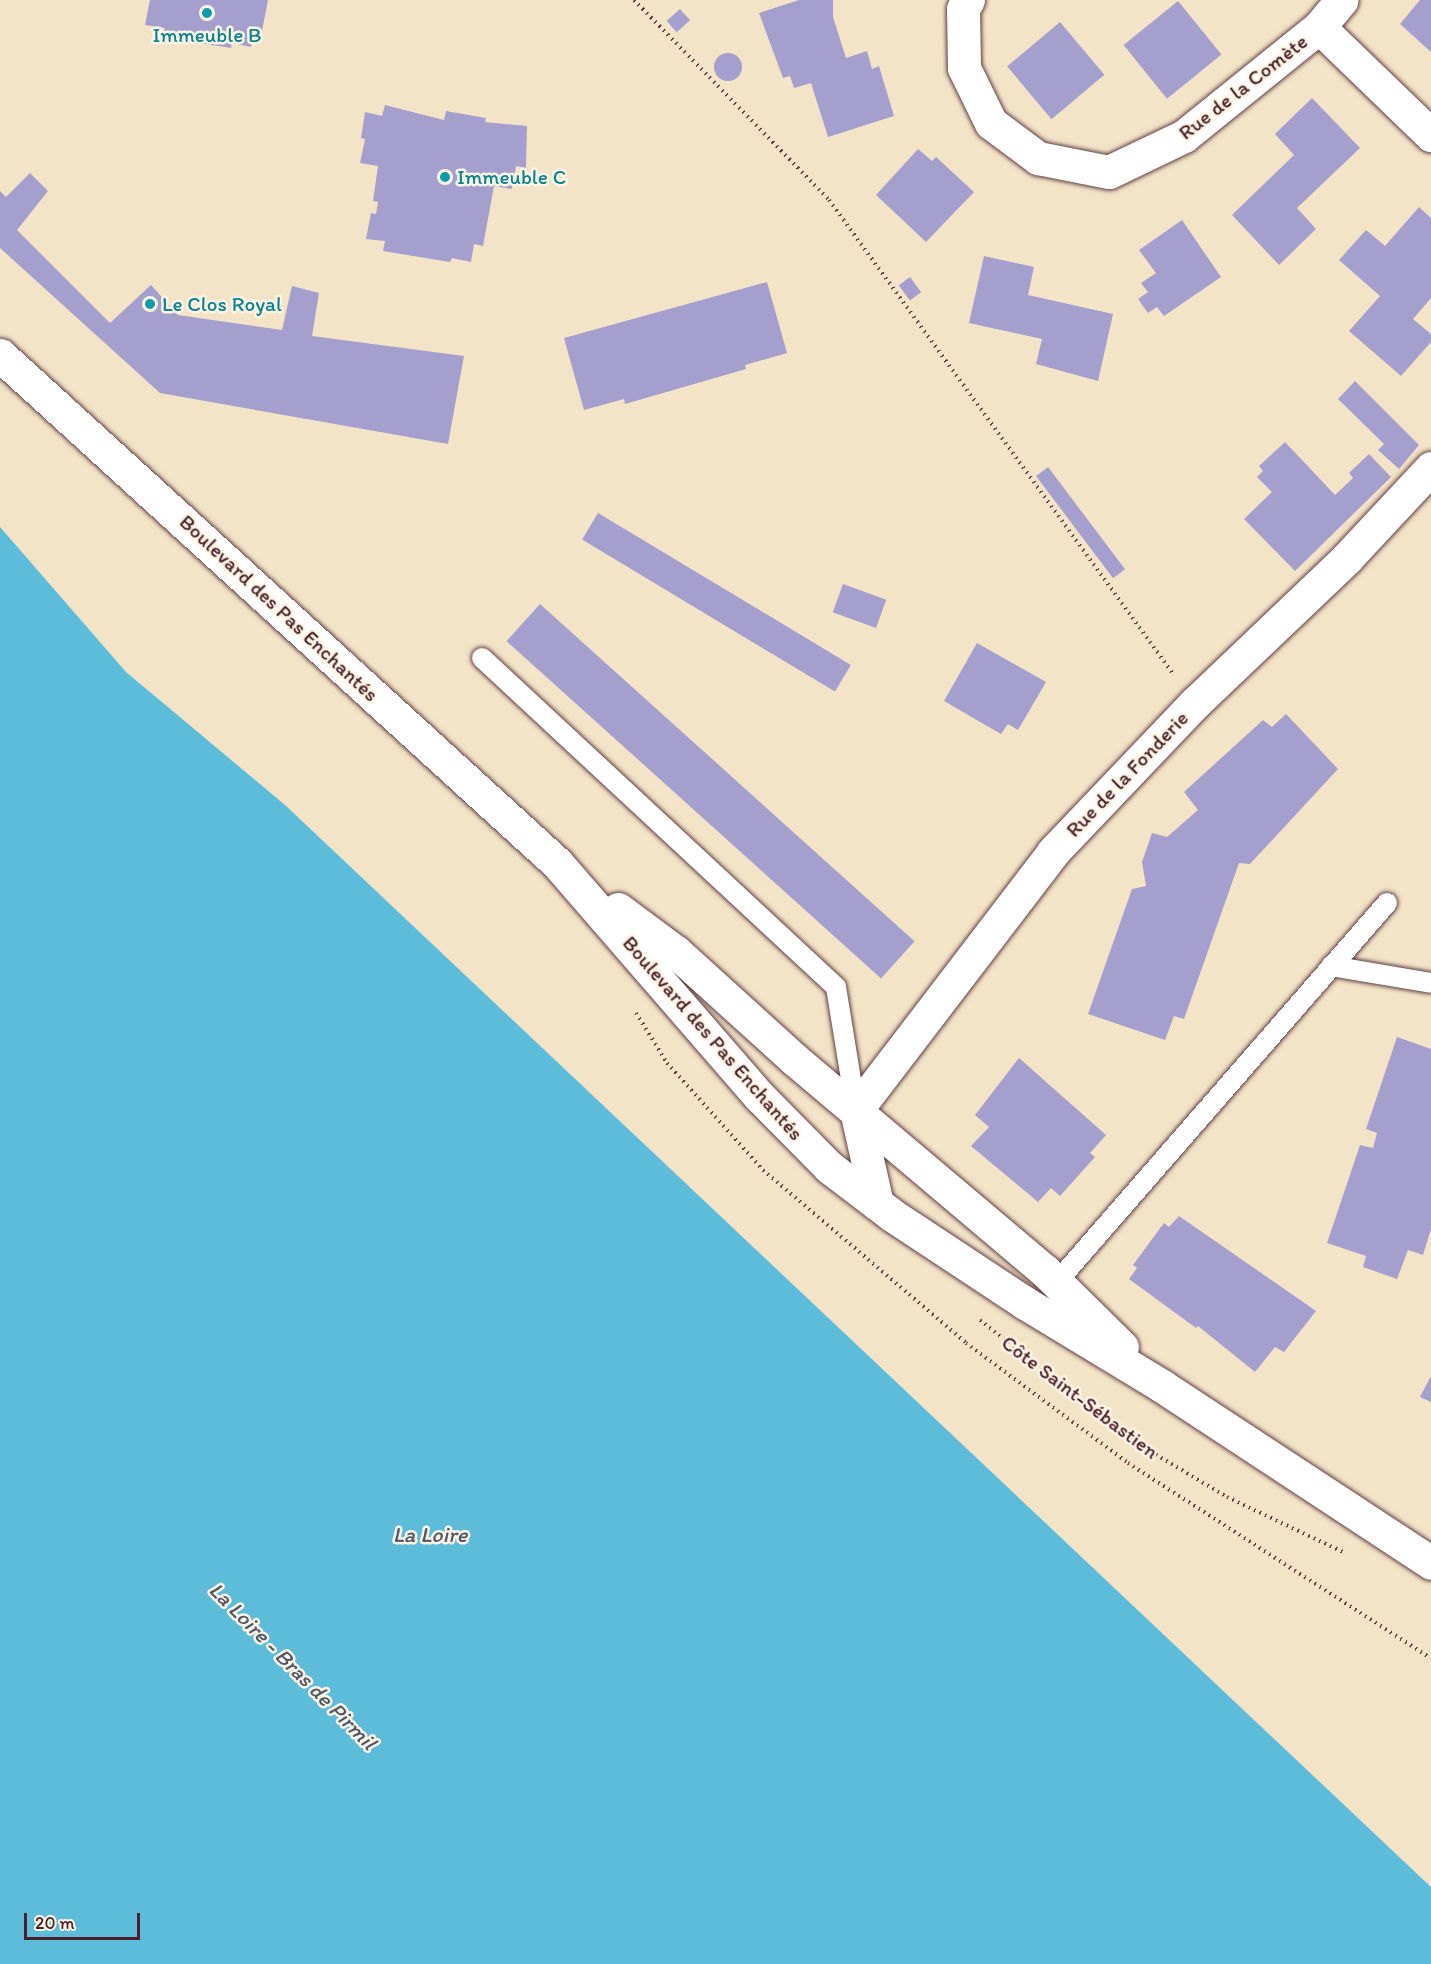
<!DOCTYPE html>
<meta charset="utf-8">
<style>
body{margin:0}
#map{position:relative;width:1431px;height:1964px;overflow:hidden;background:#f3e4c8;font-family:Itim,sans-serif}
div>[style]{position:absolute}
.water>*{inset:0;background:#5cbcda}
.building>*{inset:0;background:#a59fce;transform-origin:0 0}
.round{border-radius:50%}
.path>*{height:4px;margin-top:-2px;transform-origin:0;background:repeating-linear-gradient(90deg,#633d43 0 1.5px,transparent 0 6px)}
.roads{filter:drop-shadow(0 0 2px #633d43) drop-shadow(0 0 2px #633d43)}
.service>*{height:20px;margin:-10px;padding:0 10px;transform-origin:10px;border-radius:10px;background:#fff}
.minor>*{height:33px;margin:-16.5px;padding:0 16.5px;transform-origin:16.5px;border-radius:16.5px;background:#fff}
.secondary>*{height:33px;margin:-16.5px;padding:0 16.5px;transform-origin:16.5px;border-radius:16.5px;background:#fff}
.dots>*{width:16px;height:16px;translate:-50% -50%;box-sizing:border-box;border:3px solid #fcf5e5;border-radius:50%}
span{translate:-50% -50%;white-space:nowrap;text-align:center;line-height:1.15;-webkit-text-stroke:5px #fcf5e5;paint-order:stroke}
.culture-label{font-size:21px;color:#0d838f}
.left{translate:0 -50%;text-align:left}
.street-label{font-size:21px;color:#4a1f2b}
.water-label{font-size:22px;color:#505668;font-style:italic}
.scale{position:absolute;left:24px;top:1913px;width:116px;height:27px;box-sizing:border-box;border:3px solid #4a1f2b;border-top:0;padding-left:8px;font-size:18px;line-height:21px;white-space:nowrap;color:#4a1f2b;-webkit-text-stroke:4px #fcf5e5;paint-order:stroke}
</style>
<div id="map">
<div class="water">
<div style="clip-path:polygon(0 527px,126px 672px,285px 805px,1431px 1887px,1431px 1964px,0 1964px)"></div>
</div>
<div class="building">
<div style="clip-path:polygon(150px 0,268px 0,262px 31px,253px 31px,251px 47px,232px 43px,231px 48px,162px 37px,165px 28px,145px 25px)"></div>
<div style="clip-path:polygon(799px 0,833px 0,833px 17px,846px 58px,867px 51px,872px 69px,879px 66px,894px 116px,828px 137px,811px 83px,794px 88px,790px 76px,783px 78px,759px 13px)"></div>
<div style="clip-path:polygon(1420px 0,1431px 0,1431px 52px,1400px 24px)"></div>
<div style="left:1178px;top:1px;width:69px;height:70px;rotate:51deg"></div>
<div style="left:680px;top:9px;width:15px;height:18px;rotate:48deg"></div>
<div style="left:1060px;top:22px;width:69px;height:69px;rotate:50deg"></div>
<div class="round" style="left:714px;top:53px;width:28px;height:28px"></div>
<div style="clip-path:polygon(1312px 98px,1360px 148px,1297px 208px,1316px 229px,1279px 265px,1232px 215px,1294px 155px,1275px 134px)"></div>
<div style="clip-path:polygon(385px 105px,444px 120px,446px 111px,486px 118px,485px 122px,527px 126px,526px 168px,516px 166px,512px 189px,494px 186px,483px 246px,474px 244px,471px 262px,452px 258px,450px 262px,383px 251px,385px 241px,366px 239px,371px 213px,376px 214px,378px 202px,373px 201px,378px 166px,360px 163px,365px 139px,361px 138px,365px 112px,382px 116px)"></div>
<div style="clip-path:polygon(918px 149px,932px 161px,936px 157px,974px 192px,926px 242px,876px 195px)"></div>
<div style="clip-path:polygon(30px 173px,48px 191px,17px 230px,110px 323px,151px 285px,178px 315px,282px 330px,292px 286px,319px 293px,312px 336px,464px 356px,448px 444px,160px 393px,0 248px,0 191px,6px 197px)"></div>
<div style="clip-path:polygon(1419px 207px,1431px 218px,1431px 298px,1413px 319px,1431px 334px,1431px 342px,1401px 376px,1349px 331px,1380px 296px,1339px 260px,1366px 230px,1385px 246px)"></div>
<div style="clip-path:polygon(1182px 220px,1221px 277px,1164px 316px,1157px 307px,1148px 313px,1138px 299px,1148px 292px,1141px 283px,1156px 273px,1139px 250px)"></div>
<div style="clip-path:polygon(984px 256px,1034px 267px,1028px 295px,1113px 314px,1098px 381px,1036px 364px,1042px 339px,969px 323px)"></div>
<div style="left:910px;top:277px;width:19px;height:14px;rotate:54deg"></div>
<div style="clip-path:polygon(767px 282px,787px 353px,745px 365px,746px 369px,625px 404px,624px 399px,584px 410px,564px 338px)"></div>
<div style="clip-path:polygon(1355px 381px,1419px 445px,1399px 469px,1378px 450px,1384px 444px,1338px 399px)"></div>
<div style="clip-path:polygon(1285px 442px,1335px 495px,1353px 478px,1349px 473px,1369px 454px,1391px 477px,1295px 571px,1244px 519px,1272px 492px,1257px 477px,1263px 471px,1259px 466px)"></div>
<div style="left:1048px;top:467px;width:128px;height:15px;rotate:53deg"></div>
<div style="left:598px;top:513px;width:295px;height:31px;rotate:31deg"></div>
<div style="left:843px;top:584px;width:46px;height:30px;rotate:20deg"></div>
<div style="left:540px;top:604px;width:504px;height:50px;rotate:42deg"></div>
<div style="clip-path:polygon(977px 643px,1046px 682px,1018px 730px,1008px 724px,1001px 734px,944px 701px)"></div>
<div style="clip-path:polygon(1286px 714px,1338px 769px,1250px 864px,1239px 863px,1184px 1019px,1174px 1016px,1165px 1040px,1088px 1014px,1132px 889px,1146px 886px,1142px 862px,1152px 833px,1167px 837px,1198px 810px,1184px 792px,1263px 720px,1272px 727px)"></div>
<div style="clip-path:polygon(1397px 1037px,1431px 1049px,1431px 1229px,1423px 1255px,1408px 1250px,1397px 1279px,1363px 1267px,1366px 1256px,1327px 1243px,1360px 1145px,1373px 1148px,1377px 1133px,1366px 1129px)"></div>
<div style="clip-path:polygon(1019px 1058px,1106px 1135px,1090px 1153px,1095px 1157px,1060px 1196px,1051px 1188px,1038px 1202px,971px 1146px,989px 1127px,975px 1115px)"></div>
<div style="clip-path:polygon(1179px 1216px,1316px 1311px,1284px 1352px,1275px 1347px,1255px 1372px,1198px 1326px,1196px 1328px,1129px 1279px,1137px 1268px,1133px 1265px,1164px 1223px,1169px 1227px)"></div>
<div style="clip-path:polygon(1431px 1376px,1431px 1402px,1420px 1397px)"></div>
</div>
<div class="path">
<div style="left:634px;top:0;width:279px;rotate:45.7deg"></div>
<div style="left:829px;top:200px;width:587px;rotate:54.01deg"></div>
<div style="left:636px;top:1013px;width:59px;rotate:58.2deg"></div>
<div style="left:667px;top:1063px;width:144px;rotate:48.1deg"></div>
<div style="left:763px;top:1170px;width:267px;rotate:40.4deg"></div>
<div style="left:966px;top:1343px;width:202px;rotate:36.5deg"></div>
<div style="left:1128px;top:1463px;width:360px;rotate:32.8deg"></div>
<div style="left:980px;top:1320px;width:186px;rotate:38.7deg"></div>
<div style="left:1125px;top:1436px;width:119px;rotate:30.9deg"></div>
<div style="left:1227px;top:1497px;width:128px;rotate:25.4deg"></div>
</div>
<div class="roads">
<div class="service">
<div style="left:482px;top:658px;width:483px;rotate:42.9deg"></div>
<div style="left:836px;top:987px;width:125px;rotate:80.8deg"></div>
<div style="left:1331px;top:966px;width:101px;rotate:9.6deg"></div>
<div style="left:1056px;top:1283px;width:504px;rotate:-48.94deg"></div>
</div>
<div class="minor">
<div style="left:968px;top:0;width:10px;rotate:119deg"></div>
<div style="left:963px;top:9px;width:59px;rotate:89deg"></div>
<div style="left:964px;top:68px;width:61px;rotate:63.9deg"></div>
<div style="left:991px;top:123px;width:59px;rotate:36.7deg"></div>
<div style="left:1038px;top:158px;width:72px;rotate:11.2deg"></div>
<div style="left:1109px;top:172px;width:83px;rotate:-25.6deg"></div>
<div style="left:1184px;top:136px;width:174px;rotate:-38.9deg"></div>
<div style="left:1319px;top:27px;width:35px;rotate:-50deg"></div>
<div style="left:1319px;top:27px;width:156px;rotate:44deg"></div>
<div style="left:856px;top:1110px;width:325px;rotate:-52.6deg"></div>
<div style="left:1053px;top:852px;width:206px;rotate:-46.4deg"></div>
<div style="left:1195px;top:703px;width:210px;rotate:-43.6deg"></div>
<div style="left:1347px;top:558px;width:123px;rotate:-47deg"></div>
</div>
<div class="secondary">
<div style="left:0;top:355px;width:754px;rotate:42.37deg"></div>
<div style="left:557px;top:863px;width:310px;rotate:49.1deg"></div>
<div style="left:760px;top:1097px;width:98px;rotate:45.4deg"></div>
<div style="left:829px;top:1167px;width:79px;rotate:37.3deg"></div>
<div style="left:892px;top:1215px;width:159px;rotate:33.5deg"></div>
<div style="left:1025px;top:1303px;width:160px;rotate:31.2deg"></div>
<div style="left:1162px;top:1386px;width:322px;rotate:33.3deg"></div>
<div style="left:618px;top:909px;width:72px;rotate:36.6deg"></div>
<div style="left:676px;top:952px;width:159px;rotate:42.2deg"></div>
<div style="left:794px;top:1059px;width:329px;rotate:40.2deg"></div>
<div style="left:1045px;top:1271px;width:108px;rotate:44.6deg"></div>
<div style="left:856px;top:1110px;width:96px;rotate:77.4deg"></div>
</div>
</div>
<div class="dots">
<div style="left:207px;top:13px;background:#0f9aa8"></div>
<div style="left:445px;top:177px;background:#0f9aa8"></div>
<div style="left:150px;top:304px;background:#0f9aa8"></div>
</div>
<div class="culture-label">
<span style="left:207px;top:35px">Immeuble B</span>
<span class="left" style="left:457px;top:177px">Immeuble C</span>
<span class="left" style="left:162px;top:304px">Le Clos Royal</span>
</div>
<div class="street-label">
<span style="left:1243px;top:87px;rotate:-38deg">Rue de la Comète</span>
<span style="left:279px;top:608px;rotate:43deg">Boulevard des Pas Enchantés</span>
<span style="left:1127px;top:774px;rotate:-46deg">Rue de la Fonderie</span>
<span style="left:713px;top:1038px;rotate:49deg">Boulevard des Pas Enchantés</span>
<span style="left:1080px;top:1397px;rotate:37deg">Côte Saint-Sébastien</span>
</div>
<div class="water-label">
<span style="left:430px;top:1535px">La Loire</span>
<span style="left:293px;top:1666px;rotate:45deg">La Loire - Bras de Pirmil</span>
</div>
<div class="scale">20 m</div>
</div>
